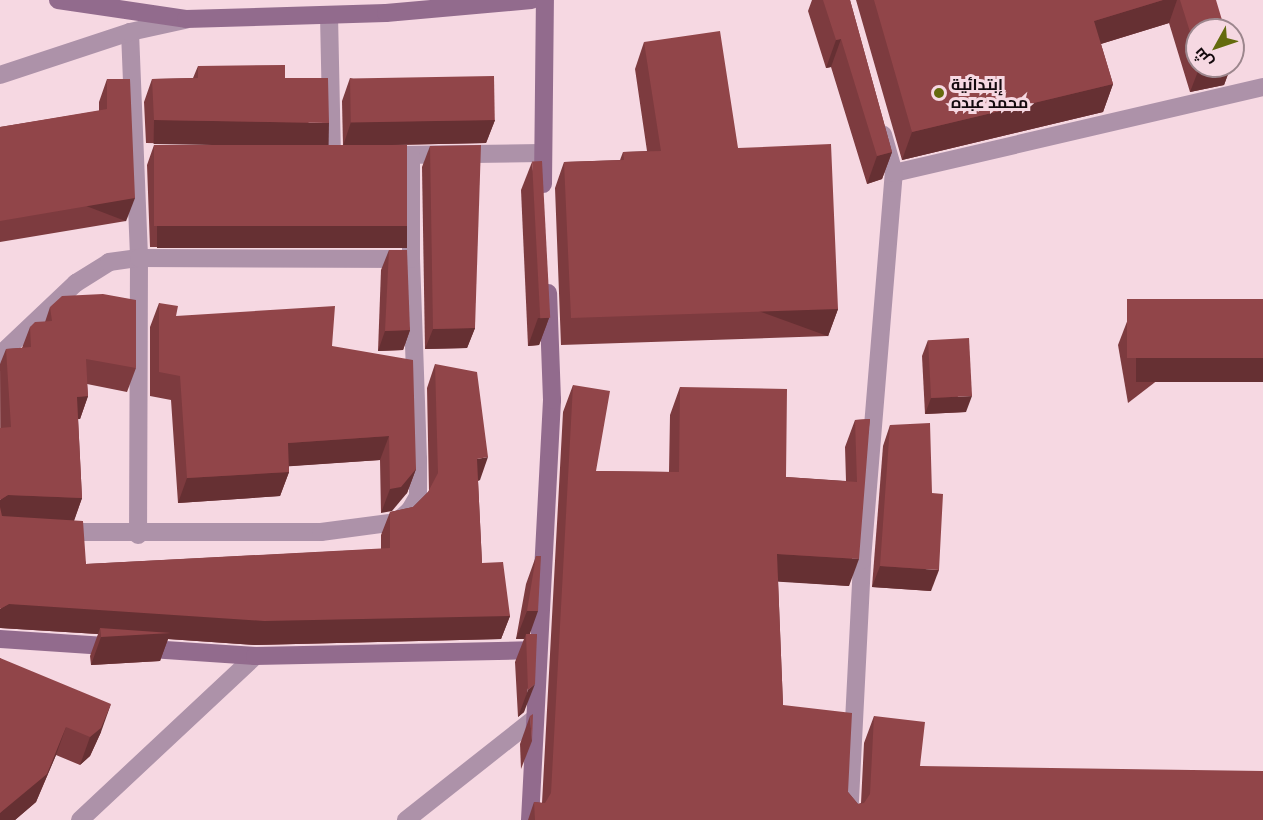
<!DOCTYPE html>
<meta charset="utf-8">
<style>
body{margin:0}
#map{position:relative;width:1263px;height:820px;overflow:hidden;background:#f6d8e2;font-family:"PT Sans Narrow",Cairo,sans-serif}
div>[style]{position:absolute}
.street>*{height:18px;margin:-9px;padding:0 9px;transform-origin:9px;border-radius:9px;background:#ad92a9}
.secondary>*{height:18px;margin:-9px;padding:0 9px;transform-origin:9px;border-radius:9px;background:#926b8d}
.wall>*{inset:0;background:#7d3b3f}
.shaded-wall>*{inset:0;background:#663033;transform-origin:0 0}
.building>*{inset:0;background:#914549;transform-origin:0 0}
.dots>*{width:16px;height:16px;translate:-50% -50%;box-sizing:border-box;border:3px solid #f6d8e2;border-radius:50%}
span{translate:-50% -50%;white-space:nowrap;text-align:center;line-height:1.15;-webkit-text-stroke:6px #f6d8e2;paint-order:stroke}
.poi-label{font-size:16px;color:#140a0e;font-weight:700}
.left{translate:0 -50%;text-align:left}
.north{position:absolute;left:1185px;top:18px;width:60px;height:60px;box-sizing:border-box;background:#f6d8e2;border:2px solid #9c868d;border-radius:50%;rotate:230deg;font-size:16px;font-weight:700;line-height:24px;text-align:center;color:#140a0e}
.north::after{content:'';display:block;margin:auto;width:21px;height:27px;background:#646b0e;clip-path:polygon(50% 0,100% 100%,50% 72%,0 100%)}
</style>
<div id="map">
<div class="street">
<div style="left:329px;top:15px;width:142px;rotate:88.8deg"></div>
<div style="left:130px;top:32px;width:226px;rotate:87.7deg"></div>
<div style="left:139px;top:258px;width:277px;rotate:90.2deg"></div>
<div style="left:0;top:75px;width:137px;rotate:-18.3deg"></div>
<div style="left:130px;top:32px;width:56px;rotate:-12.3deg"></div>
<div style="left:399px;top:155px;width:143px;rotate:-0.8deg"></div>
<div style="left:894px;top:173px;width:379px;rotate:-13.1deg"></div>
<div style="left:0;top:355px;width:105px;rotate:-43.5deg"></div>
<div style="left:76px;top:283px;width:39px;rotate:-32deg"></div>
<div style="left:109px;top:262px;width:30px;rotate:-8deg"></div>
<div style="left:139px;top:258px;width:271px;rotate:0.2deg"></div>
<div style="left:61px;top:532px;width:260px"></div>
<div style="left:321px;top:532px;width:77px;rotate:-7.5deg"></div>
<div style="left:397px;top:522px;width:18px;rotate:-43deg"></div>
<div style="left:410px;top:510px;width:16px;rotate:-60deg"></div>
<div style="left:418px;top:496px;width:37px;rotate:-90deg"></div>
<div style="left:418px;top:459px;width:200px;rotate:-92deg"></div>
<div style="left:411px;top:259px;width:104px;rotate:-90deg"></div>
<div style="left:80px;top:820px;width:240px;rotate:-43.1deg"></div>
<div style="left:406px;top:820px;width:164px;rotate:-38.3deg"></div>
<div style="left:849px;top:820px;width:260px;rotate:-87.1deg"></div>
<div style="left:862px;top:560px;width:388px;rotate:-85.3deg"></div>
<div style="left:894px;top:173px;width:40px;rotate:-106deg"></div>
</div>
<div class="secondary">
<div style="left:58px;top:0;width:129px;rotate:8.4deg"></div>
<div style="left:186px;top:19px;width:200px;rotate:-1.7deg"></div>
<div style="left:386px;top:13px;width:146px;rotate:-5.1deg"></div>
<div style="left:543px;top:184px;width:184px;rotate:-89.4deg"></div>
<div style="left:0;top:639px;width:256px;rotate:3.8deg"></div>
<div style="left:255px;top:656px;width:281px;rotate:-1.2deg"></div>
<div style="left:530px;top:820px;width:421px;rotate:-87deg"></div>
<div style="left:552px;top:400px;width:107px;rotate:-92.1deg"></div>
</div>
<div class="wall">
<div style="clip-path:polygon(812px 0,850px 0,892px 152px,882px 179px,867px 184px,831px 67px,826px 68px,808px 11px)"></div>
<div style="clip-path:polygon(856px 0,1216px 0,1197px 30px,1197px 66px,1231px 66px,1224px 85px,1190px 92px,1169px 23px,1101px 44px,1113px 84px,1103px 112px,902px 160px)"></div>
<div style="clip-path:polygon(644px 42px,738px 148px,838px 309px,828px 336px,561px 345px,555px 188px,564px 162px,620px 160px,623px 152px,647px 151px,635px 69px)"></div>
<div style="clip-path:polygon(198px 66px,285px 78px,321px 146px,407px 227px,400px 248px,150px 247px,147px 165px,154px 145px,318px 146px,146px 143px,144px 102px,152px 79px,193px 78px)"></div>
<div style="clip-path:polygon(350px 78px,495px 120px,486px 143px,343px 146px,342px 101px)"></div>
<div style="clip-path:polygon(107px 79px,126px 221px,0 242px,0 127px,99px 111px,99px 102px)"></div>
<div style="clip-path:polygon(430px 146px,475px 328px,467px 348px,425px 349px,422px 167px)"></div>
<div style="clip-path:polygon(532px 162px,549px 318px,539px 345px,528px 346px,521px 190px)"></div>
<div style="clip-path:polygon(389px 250px,410px 330px,403px 350px,378px 351px,381px 270px)"></div>
<div style="clip-path:polygon(1263px 299px,1128px 403px,1118px 345px,1128px 319px)"></div>
<div style="clip-path:polygon(159px 303px,176px 316px,332px 346px,416px 469px,407px 493px,381px 513px,380px 460px,289px 466px,289px 472px,280px 496px,178px 503px,171px 400px,150px 396px,150px 327px)"></div>
<div style="clip-path:polygon(50px 307px,136px 368px,127px 392px,87px 384px,88px 396px,80px 419px,78px 419px,82px 498px,74px 520px,86px 564px,381px 549px,381px 535px,390px 512px,413px 507px,429px 491px,427px 388px,435px 364px,480px 480px,478px 481px,482px 563px,510px 616px,501px 639px,255px 645px,168px 639px,160px 661px,91px 665px,90px 656px,98px 634px,1px 628px,0 364px,6px 349px,22px 348px,30px 327px,45px 322px)"></div>
<div style="clip-path:polygon(928px 340px,966px 412px,925px 414px,922px 356px)"></div>
<div style="clip-path:polygon(573px 385px,596px 471px,669px 472px,670px 415px,680px 387px,786px 477px,846px 481px,845px 447px,855px 420px,870px 419px,849px 586px,778px 581px,783px 705px,848px 792px,858px 804px,861px 803px,864px 743px,874px 716px,920px 766px,1263px 820px,528px 820px,534px 802px,542px 803px,563px 412px)"></div>
<div style="clip-path:polygon(890px 425px,931px 591px,872px 587px,883px 446px)"></div>
<div style="clip-path:polygon(536px 556px,530px 634px,537px 634px,524px 712px,518px 717px,515px 662px,524px 639px,516px 639px,526px 584px)"></div>
<div style="clip-path:polygon(0 658px,101px 732px,90px 756px,80px 765px,56px 755px,36px 802px,15px 820px,0 820px)"></div>
<div style="clip-path:polygon(530px 716px,532px 741px,521px 769px,520px 744px)"></div>
</div>
<div class="shaded-wall">
<div style="clip-path:polygon(1163px 0,1177px 0,1169px 23px,1084px 49px,1094px 21px)"></div>
<div style="clip-path:polygon(841px 39px,831px 67px,826px 68px,836px 40px)"></div>
<div style="clip-path:polygon(1200px 66px,1231px 66px,1224px 85px,1190px 92px)"></div>
<div style="clip-path:polygon(1113px 84px,1103px 112px,902px 160px,912px 132px)"></div>
<div style="left:154px;top:120px;width:175px;height:24px;rotate:1deg"></div>
<div style="clip-path:polygon(495px 120px,486px 143px,343px 146px,351px 122px)"></div>
<div style="clip-path:polygon(892px 152px,882px 179px,867px 184px,877px 156px)"></div>
<div style="left:135px;top:198px;width:25px;height:137px;rotate:111deg"></div>
<div style="left:157px;top:226px;width:250px;height:22px"></div>
<div style="left:838px;top:309px;width:29px;height:267px;rotate:110deg"></div>
<div style="clip-path:polygon(538px 318px,549px 318px,539px 345px,528px 346px)"></div>
<div style="clip-path:polygon(475px 328px,467px 348px,425px 349px,433px 329px)"></div>
<div style="clip-path:polygon(410px 330px,403px 350px,378px 351px,385px 331px)"></div>
<div style="left:1263px;top:358px;width:24px;height:127px;rotate:90deg"></div>
<div style="clip-path:polygon(88px 396px,80px 419px,68px 420px,77px 397px)"></div>
<div style="clip-path:polygon(972px 396px,966px 412px,925px 414px,931px 398px)"></div>
<div style="clip-path:polygon(389px 436px,380px 460px,279px 467px,288px 443px)"></div>
<div style="clip-path:polygon(488px 457px,480px 480px,469px 482px,477px 459px)"></div>
<div style="clip-path:polygon(416px 469px,407px 493px,392px 511px,381px 513px,390px 489px)"></div>
<div style="clip-path:polygon(289px 472px,280px 496px,178px 503px,187px 478px)"></div>
<div style="clip-path:polygon(8px 495px,82px 498px,74px 521px,0 519px,0 500px)"></div>
<div style="clip-path:polygon(777px 554px,859px 559px,849px 586px,767px 581px)"></div>
<div style="clip-path:polygon(880px 566px,939px 570px,931px 591px,872px 587px)"></div>
<div style="clip-path:polygon(9px 604px,510px 616px,501px 639px,255px 645px,168px 639px,160px 661px,91px 665px,101px 637px,100px 628px,98px 634px,0 628px,0 609px)"></div>
<div style="clip-path:polygon(527px 611px,538px 611px,528px 639px,526px 634px,524px 639px,516px 639px)"></div>
<div style="clip-path:polygon(535px 684px,524px 712px,518px 717px,528px 690px)"></div>
<div style="clip-path:polygon(111px 704px,101px 732px,90px 756px,80px 765px,90px 737px)"></div>
<div style="clip-path:polygon(66px 727px,56px 755px,36px 802px,15px 820px,0 820px,0 813px)"></div>
</div>
<div class="building">
<div style="clip-path:polygon(823px 0,850px 0,892px 152px,877px 156px,841px 39px,836px 40px)"></div>
<div style="clip-path:polygon(874px 0,1163px 0,1094px 21px,1113px 84px,912px 132px)"></div>
<div style="clip-path:polygon(1180px 0,1216px 0,1225px 30px,1197px 30px,1197px 54px)"></div>
<div style="clip-path:polygon(720px 31px,738px 148px,831px 144px,838px 309px,571px 318px,564px 162px,624px 160px,623px 152px,661px 151px,644px 42px)"></div>
<div style="clip-path:polygon(285px 65px,285px 78px,328px 78px,329px 123px,154px 120px,152px 79px,198px 78px,198px 66px)"></div>
<div style="left:494px;top:76px;width:44px;height:144px;rotate:89deg"></div>
<div style="clip-path:polygon(107px 79px,130px 79px,135px 198px,0 221px,0 127px,107px 109px)"></div>
<div style="left:154px;top:145px;width:253px;height:81px"></div>
<div style="clip-path:polygon(481px 145px,475px 328px,433px 329px,430px 146px)"></div>
<div style="left:542px;top:161px;width:157px;height:10px;rotate:87deg"></div>
<div style="clip-path:polygon(389px 250px,407px 250px,410px 330px,385px 331px)"></div>
<div style="clip-path:polygon(103px 294px,136px 300px,136px 368px,86px 359px,88px 396px,77px 397px,82px 498px,8px 495px,0 500px,0 428px,11px 427px,6px 349px,31px 347px,30px 327px,35px 322px,52px 321px,50px 307px,62px 296px)"></div>
<div style="left:1263px;top:299px;width:59px;height:136px;rotate:90deg"></div>
<div style="clip-path:polygon(159px 303px,178px 306px,176px 316px,335px 306px,332px 346px,413px 360px,416px 469px,401px 487px,390px 489px,389px 436px,288px 443px,289px 472px,187px 478px,180px 376px,159px 372px)"></div>
<div style="left:969px;top:338px;width:58px;height:41px;rotate:87deg"></div>
<div style="clip-path:polygon(435px 364px,477px 372px,488px 457px,477px 459px,482px 563px,503px 562px,510px 616px,264px 621px,9px 604px,0 609px,0 507px,2px 516px,83px 521px,86px 564px,390px 548px,390px 512px,413px 507px,428px 492px,438px 473px)"></div>
<div style="clip-path:polygon(573px 385px,610px 391px,596px 471px,679px 472px,680px 387px,787px 389px,786px 477px,857px 482px,855px 420px,870px 419px,859px 559px,777px 554px,783px 705px,852px 713px,848px 792px,858px 804px,864px 803px,870px 794px,874px 716px,925px 722px,920px 766px,1263px 771px,1263px 820px,535px 820px,534px 802px,545px 803px,551px 793px)"></div>
<div style="clip-path:polygon(930px 423px,932px 493px,943px 494px,939px 570px,880px 566px,890px 425px)"></div>
<div style="clip-path:polygon(536px 556px,541px 556px,538px 611px,527px 611px)"></div>
<div style="clip-path:polygon(100px 628px,171px 633px,101px 637px)"></div>
<div style="clip-path:polygon(526px 634px,537px 634px,535px 684px,528px 690px)"></div>
<div style="clip-path:polygon(0 658px,111px 704px,101px 728px,90px 737px,66px 727px,47px 774px,0 813px)"></div>
<div style="clip-path:polygon(533px 714px,532px 741px,530px 716px)"></div>
</div>
<div class="dots">
<div style="left:939px;top:93px;background:#646b0e"></div>
</div>
<div class="poi-label">
<span class="left" style="left:951px;top:93px">إبتدائية<br>محمد عبده</span>
</div>
<div class="north">ش</div>
</div>
